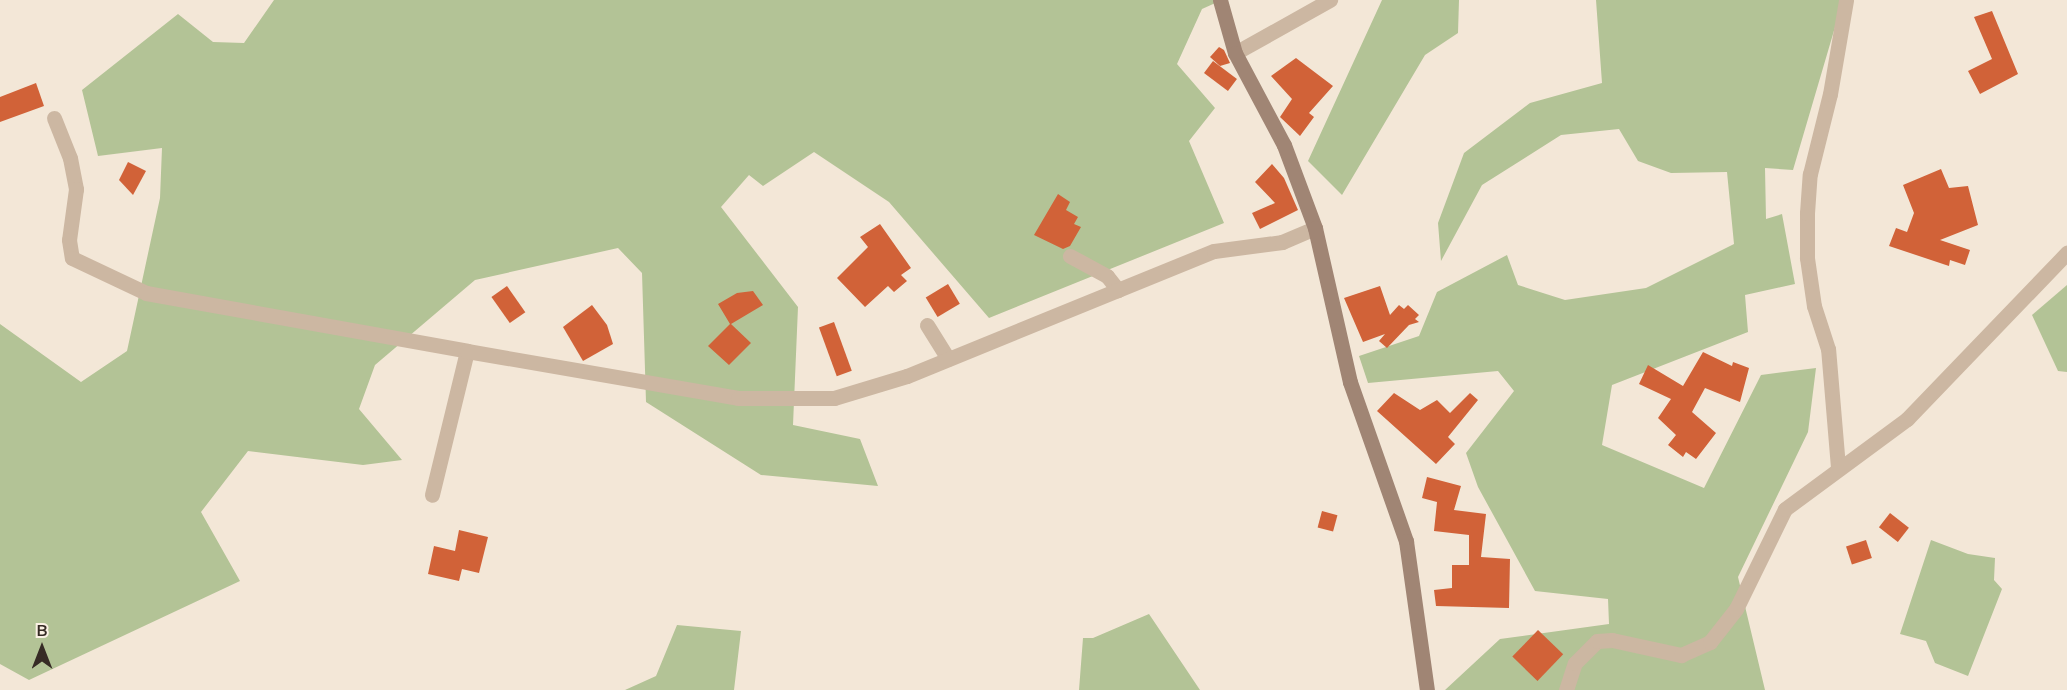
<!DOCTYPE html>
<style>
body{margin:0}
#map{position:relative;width:2067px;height:690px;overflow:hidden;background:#f3e7d7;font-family:Mulish,sans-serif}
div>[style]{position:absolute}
.green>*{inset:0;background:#b3c396}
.building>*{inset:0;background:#d16238;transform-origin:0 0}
.street>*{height:15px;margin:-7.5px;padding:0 7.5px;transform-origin:7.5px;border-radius:7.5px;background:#ccb7a2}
.secondary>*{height:15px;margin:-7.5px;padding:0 7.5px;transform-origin:7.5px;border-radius:7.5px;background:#a08574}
span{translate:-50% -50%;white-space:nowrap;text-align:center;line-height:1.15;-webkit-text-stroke:4.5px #fbf1e4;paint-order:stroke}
.north{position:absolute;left:12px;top:618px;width:60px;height:60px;-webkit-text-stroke:4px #fbf1e4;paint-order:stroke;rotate:0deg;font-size:16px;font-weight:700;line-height:24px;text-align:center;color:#362b25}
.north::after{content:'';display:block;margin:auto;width:21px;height:27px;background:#362b25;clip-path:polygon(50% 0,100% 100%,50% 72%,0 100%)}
</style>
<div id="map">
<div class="green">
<div style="clip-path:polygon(274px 0,1222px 0,1202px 9px,1177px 64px,1215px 108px,1189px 141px,1224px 223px,989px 318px,889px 202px,814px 152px,763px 186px,749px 175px,721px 207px,798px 307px,793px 425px,860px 439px,878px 486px,761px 475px,646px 402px,642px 273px,618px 248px,475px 280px,375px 365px,359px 409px,402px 460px,363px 465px,248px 451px,201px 512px,240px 581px,29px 680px,0 664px,0 324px,81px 382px,127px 351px,160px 198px,162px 148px,98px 156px,82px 90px,178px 14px,213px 42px,244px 43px)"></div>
<div style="clip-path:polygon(1382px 0,1459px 0,1458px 33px,1425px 55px,1342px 195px,1308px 161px)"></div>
<div style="clip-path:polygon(1596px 0,1843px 0,1793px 170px,1765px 168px,1766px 219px,1782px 214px,1795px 284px,1745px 295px,1748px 332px,1612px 385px,1602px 445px,1704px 488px,1761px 375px,1816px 368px,1808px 432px,1738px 577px,1765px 690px,1445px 690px,1500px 639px,1609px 624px,1608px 599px,1535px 591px,1478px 487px,1466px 453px,1514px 391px,1498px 371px,1368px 383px,1359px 356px,1419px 336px,1437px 292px,1507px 255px,1518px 285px,1565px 300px,1646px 288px,1734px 244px,1727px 172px,1671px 173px,1638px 161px,1619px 129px,1561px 135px,1482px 185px,1441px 261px,1438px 223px,1464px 153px,1530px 103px,1602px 83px)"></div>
<div style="clip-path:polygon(2067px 285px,2067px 372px,2058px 371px,2032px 315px)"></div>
<div style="clip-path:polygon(1931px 540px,1968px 554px,1995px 558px,1994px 580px,2002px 589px,1968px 676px,1935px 663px,1926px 641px,1900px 634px)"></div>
<div style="clip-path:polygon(1149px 614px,1200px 690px,1079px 690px,1083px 638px,1093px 638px)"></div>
<div style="clip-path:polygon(677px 625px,741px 631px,734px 690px,625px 690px,656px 676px)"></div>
</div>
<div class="building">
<div style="clip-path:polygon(1992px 11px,2018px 74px,1980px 94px,1968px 71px,1992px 59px,1974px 17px)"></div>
<div style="clip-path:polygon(1219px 47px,1224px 50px,1230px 63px,1220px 66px,1210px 57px)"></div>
<div style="clip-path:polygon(1296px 58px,1333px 86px,1309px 113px,1314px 117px,1300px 136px,1280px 117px,1292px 99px,1271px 76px)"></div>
<div style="left:1213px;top:61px;width:30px;height:15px;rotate:37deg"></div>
<div style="clip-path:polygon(36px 83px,44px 106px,0 122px,0 97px)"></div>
<div style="clip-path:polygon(128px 162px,146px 171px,133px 195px,119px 180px)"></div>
<div style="clip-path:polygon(1272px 164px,1284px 178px,1298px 210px,1260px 229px,1252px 213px,1275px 203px,1255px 182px)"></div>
<div style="clip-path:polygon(1941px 169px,1949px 188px,1968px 186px,1978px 225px,1940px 240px,1970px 250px,1965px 265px,1950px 260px,1949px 266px,1889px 246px,1896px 228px,1907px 232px,1914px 213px,1903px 185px)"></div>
<div style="clip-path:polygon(1058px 194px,1070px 202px,1066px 210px,1078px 217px,1074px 224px,1081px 227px,1070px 246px,1063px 249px,1034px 235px)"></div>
<div style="clip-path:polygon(880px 224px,911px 268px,901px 275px,907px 281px,894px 292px,888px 286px,865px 307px,837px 278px,868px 247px,860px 237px)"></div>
<div style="left:948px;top:284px;width:23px;height:26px;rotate:59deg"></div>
<div style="left:507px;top:286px;width:32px;height:19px;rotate:55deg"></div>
<div style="clip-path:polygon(1380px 286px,1390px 315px,1399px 305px,1404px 309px,1408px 305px,1419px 315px,1415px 319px,1419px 322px,1409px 325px,1387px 348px,1379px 341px,1385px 334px,1363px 342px,1344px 298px)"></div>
<div style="clip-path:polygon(753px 291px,763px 305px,731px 324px,751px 343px,729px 365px,708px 346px,730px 324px,718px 304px,737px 293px)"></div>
<div style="clip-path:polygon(592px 305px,607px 325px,613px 344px,583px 361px,563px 327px)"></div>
<div style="left:834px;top:322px;width:52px;height:16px;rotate:70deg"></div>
<div style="clip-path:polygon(1703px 352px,1732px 366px,1733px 362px,1749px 368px,1740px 402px,1705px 388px,1692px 412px,1716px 433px,1696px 459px,1686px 452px,1683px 457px,1668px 445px,1676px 435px,1658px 418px,1671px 399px,1639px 384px,1648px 365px,1683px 386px)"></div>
<div style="clip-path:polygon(1394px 393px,1420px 410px,1437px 400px,1450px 413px,1470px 393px,1478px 400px,1448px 437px,1455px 444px,1436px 464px,1377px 411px)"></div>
<div style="clip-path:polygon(1427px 477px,1461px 486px,1454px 510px,1486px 514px,1481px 557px,1510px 559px,1509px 608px,1436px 606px,1434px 590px,1452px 588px,1452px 565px,1469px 565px,1469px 535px,1434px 531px,1437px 502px,1422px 498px)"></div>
<div style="left:1322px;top:511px;width:16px;height:17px;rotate:15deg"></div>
<div style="left:1890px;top:513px;width:24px;height:18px;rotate:38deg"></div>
<div style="clip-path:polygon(459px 530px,488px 537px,479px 573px,462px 569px,459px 581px,428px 574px,434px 546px,455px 551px)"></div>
<div style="left:1866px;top:540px;width:19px;height:21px;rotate:72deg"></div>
<div style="left:1538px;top:630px;width:35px;height:37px;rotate:44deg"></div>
</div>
<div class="street">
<div style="left:1235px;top:53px;width:109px;rotate:-29.2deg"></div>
<div style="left:54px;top:118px;width:43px;rotate:68.2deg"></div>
<div style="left:70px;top:158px;width:32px;rotate:79deg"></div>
<div style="left:76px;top:189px;width:51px;rotate:97.8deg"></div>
<div style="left:69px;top:240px;width:18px;rotate:81deg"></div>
<div style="left:72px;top:258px;width:82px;rotate:25.3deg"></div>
<div style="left:146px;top:293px;width:326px;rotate:10.2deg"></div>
<div style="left:467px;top:351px;width:148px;rotate:103.7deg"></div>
<div style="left:1070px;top:256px;width:42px;rotate:28.4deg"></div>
<div style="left:1107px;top:276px;width:18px;rotate:52deg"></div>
<div style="left:927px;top:325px;width:40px;rotate:58deg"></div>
<div style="left:467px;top:351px;width:275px;rotate:9.8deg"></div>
<div style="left:738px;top:398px;width:96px"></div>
<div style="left:834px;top:398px;width:76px;rotate:-16.8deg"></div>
<div style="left:907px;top:376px;width:331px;rotate:-22.2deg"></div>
<div style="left:1214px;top:251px;width:69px;rotate:-7.5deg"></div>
<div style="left:1282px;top:242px;width:36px;rotate:-23deg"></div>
<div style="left:1838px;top:467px;width:118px;rotate:-94.8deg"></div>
<div style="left:1828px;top:349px;width:45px;rotate:-108deg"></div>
<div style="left:1814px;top:306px;width:49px;rotate:-98.3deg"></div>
<div style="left:1807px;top:258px;width:45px;rotate:-90deg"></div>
<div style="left:1807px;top:213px;width:39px;rotate:-86deg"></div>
<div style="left:1810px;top:174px;width:82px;rotate:-76deg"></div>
<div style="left:1830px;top:94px;width:95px;rotate:-80.3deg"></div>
<div style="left:1566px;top:690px;width:28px;rotate:-72deg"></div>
<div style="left:1575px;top:663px;width:31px;rotate:-45deg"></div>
<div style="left:1597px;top:641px;width:15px;rotate:-4deg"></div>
<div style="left:1612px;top:640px;width:71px;rotate:12.3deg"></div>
<div style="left:1681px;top:655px;width:32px;rotate:-24deg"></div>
<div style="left:1710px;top:642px;width:42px;rotate:-51.8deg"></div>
<div style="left:1736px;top:609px;width:111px;rotate:-63.9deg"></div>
<div style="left:1785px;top:509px;width:152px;rotate:-36.4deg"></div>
<div style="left:1907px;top:419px;width:231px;rotate:-46.1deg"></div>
</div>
<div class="secondary">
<div style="left:1220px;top:0;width:55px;rotate:74.2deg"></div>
<div style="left:1235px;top:53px;width:104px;rotate:62deg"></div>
<div style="left:1284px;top:145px;width:89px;rotate:69.5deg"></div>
<div style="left:1315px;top:228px;width:158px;rotate:77.2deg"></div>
<div style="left:1350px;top:382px;width:169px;rotate:70.6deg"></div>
<div style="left:1406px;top:541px;width:150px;rotate:82deg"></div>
</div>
<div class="north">B</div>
</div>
